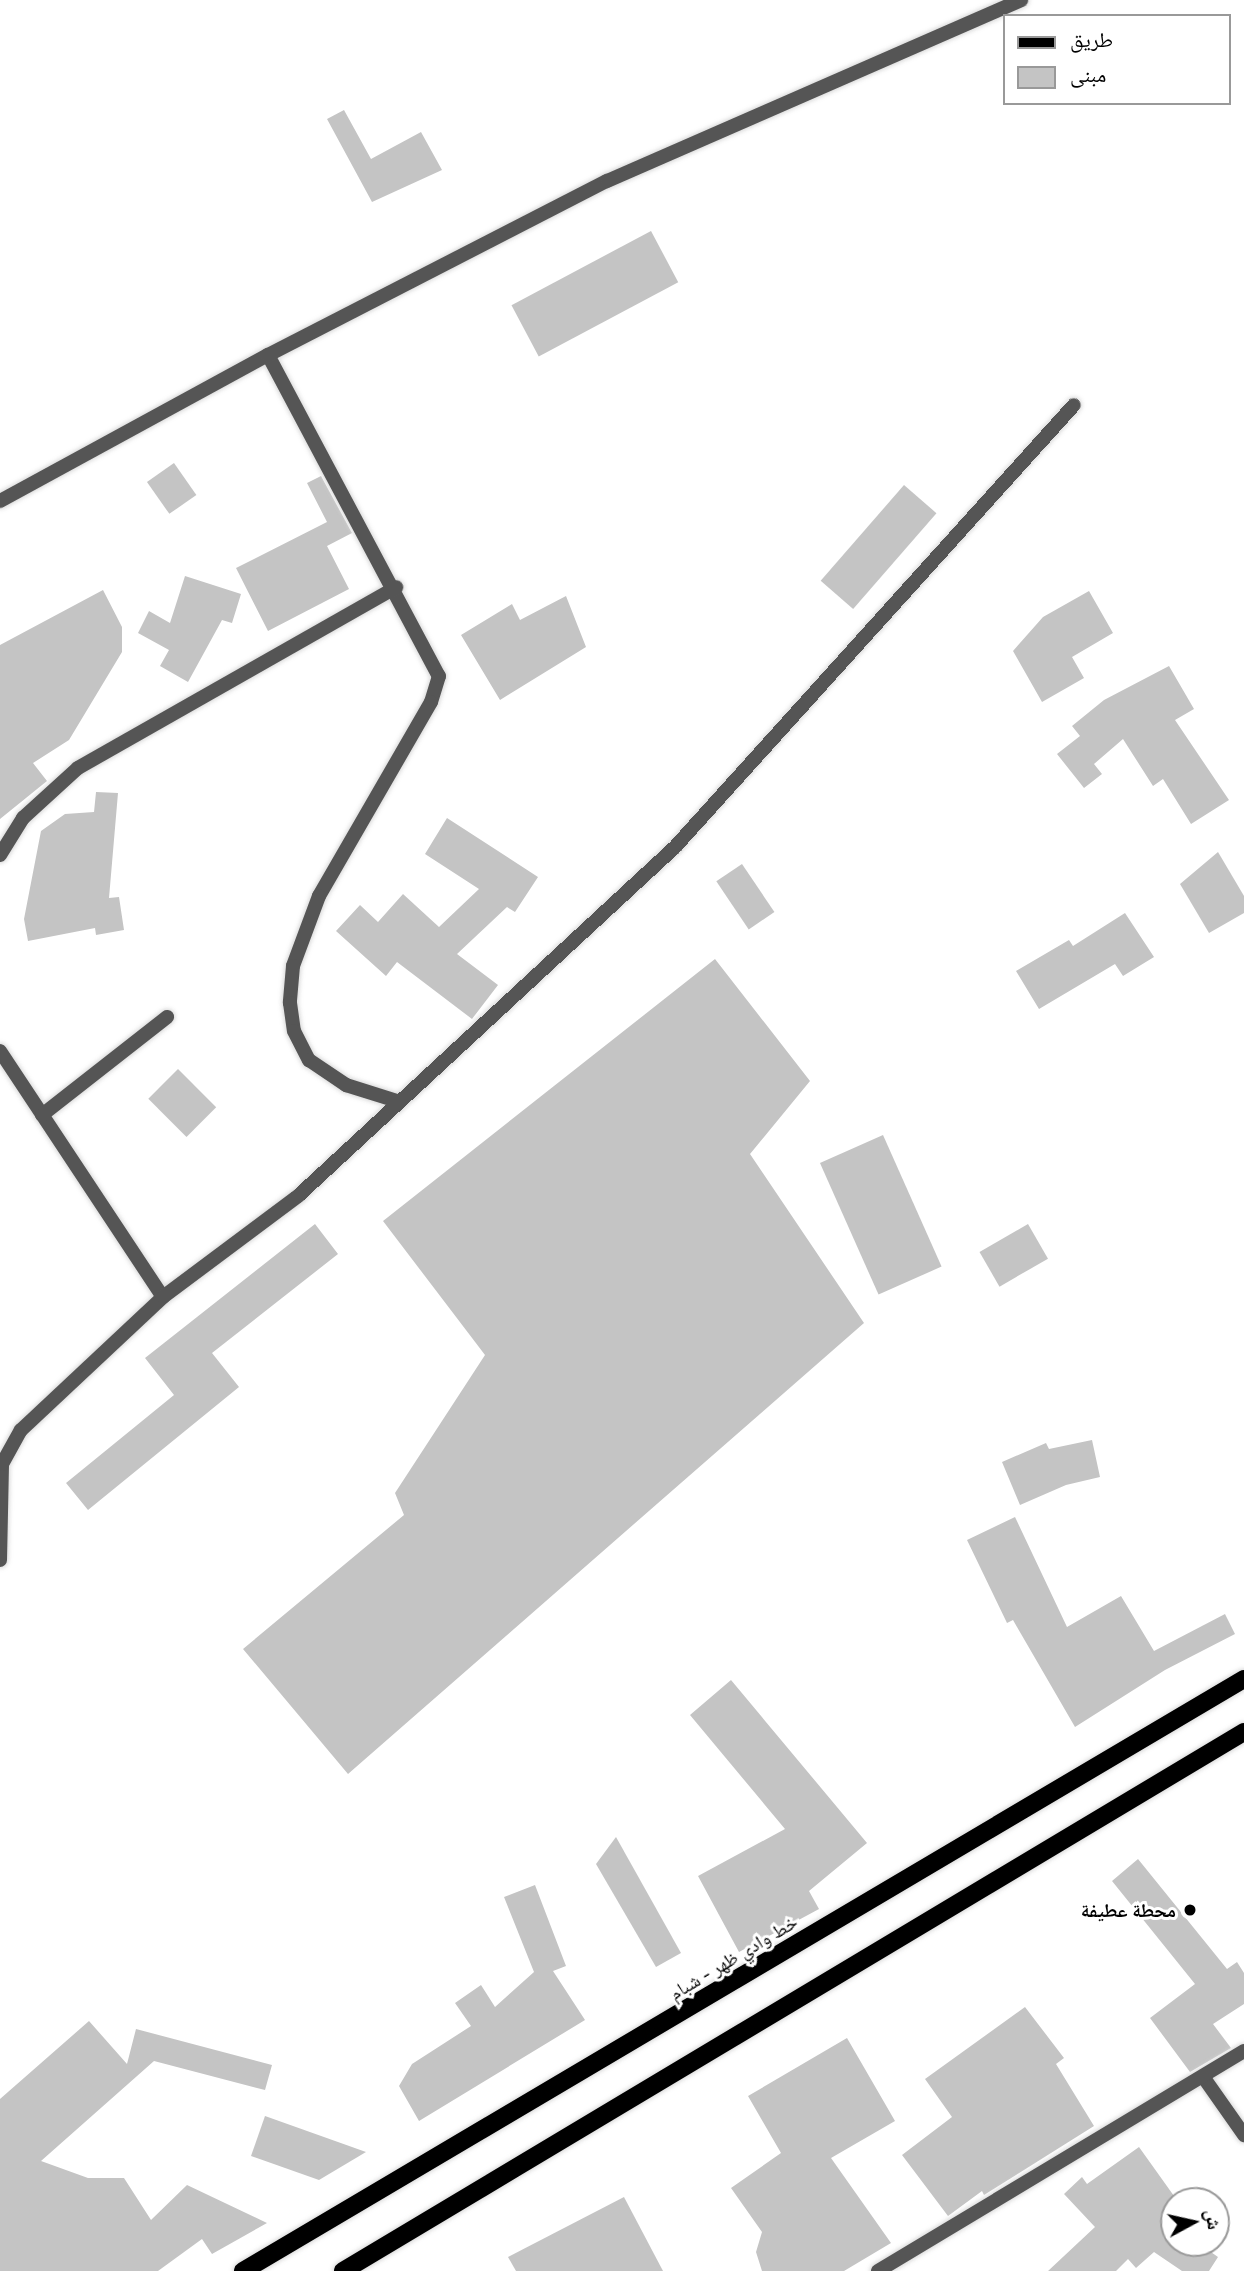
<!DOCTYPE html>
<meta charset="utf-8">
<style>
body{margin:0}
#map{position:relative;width:1244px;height:2271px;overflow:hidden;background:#fff;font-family:"Golos Text","Noto Naskh Arabic",sans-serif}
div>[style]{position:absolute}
.building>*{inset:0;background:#c4c4c4;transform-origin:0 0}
.roads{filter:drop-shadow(0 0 2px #dbdbdb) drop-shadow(0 0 2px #dbdbdb)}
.street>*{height:14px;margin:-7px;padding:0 7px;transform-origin:7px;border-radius:7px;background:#555}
.primary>*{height:18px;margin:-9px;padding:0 9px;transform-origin:9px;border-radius:9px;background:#000}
.dots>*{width:19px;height:19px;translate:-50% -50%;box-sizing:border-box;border:4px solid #fff;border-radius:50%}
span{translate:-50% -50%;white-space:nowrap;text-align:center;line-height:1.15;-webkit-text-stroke:6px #fff;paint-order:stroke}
.poi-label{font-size:19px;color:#000;font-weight:700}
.right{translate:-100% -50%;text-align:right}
.street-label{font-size:19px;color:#000}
.legend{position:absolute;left:1003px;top:14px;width:228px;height:91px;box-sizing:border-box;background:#fff;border:2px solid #999;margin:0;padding:9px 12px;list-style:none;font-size:21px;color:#000}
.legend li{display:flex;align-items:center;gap:14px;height:35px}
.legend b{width:35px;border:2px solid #999}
.north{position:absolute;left:1160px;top:2187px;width:70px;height:70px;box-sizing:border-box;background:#fff;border:2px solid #999;border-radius:50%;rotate:82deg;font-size:19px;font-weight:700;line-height:28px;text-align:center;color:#000}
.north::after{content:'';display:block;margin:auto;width:24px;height:32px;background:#000;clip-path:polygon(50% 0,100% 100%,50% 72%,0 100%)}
</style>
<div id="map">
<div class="building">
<div style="clip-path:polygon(344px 110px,371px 159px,421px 132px,442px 170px,372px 202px,327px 119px)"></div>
<div style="left:651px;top:231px;width:58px;height:158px;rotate:62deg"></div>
<div style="left:174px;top:463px;width:39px;height:33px;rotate:55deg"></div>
<div style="clip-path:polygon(321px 476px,352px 533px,327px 546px,349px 589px,268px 631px,236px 568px,327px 522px,307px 483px)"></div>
<div style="left:904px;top:485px;width:43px;height:127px;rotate:41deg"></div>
<div style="clip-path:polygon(185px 576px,241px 594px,232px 623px,222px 620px,188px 682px,160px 666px,169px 650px,138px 633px,149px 611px,170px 623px)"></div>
<div style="clip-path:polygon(103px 590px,122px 627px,122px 652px,69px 740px,33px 763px,47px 781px,0 819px,0 645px)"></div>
<div style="clip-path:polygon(1089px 591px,1113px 633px,1072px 657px,1084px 678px,1042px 702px,1013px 651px,1043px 617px)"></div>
<div style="clip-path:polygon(566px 596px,586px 647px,500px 700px,461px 635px,512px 604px,520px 620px)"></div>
<div style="clip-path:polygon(1169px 666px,1194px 709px,1175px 720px,1229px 800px,1191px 824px,1163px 779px,1153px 786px,1123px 739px,1094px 764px,1102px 774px,1084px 788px,1057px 754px,1080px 736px,1072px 726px,1104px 700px)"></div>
<div style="clip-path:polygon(96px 792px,118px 793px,109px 898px,119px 897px,124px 930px,96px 935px,95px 928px,28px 941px,24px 919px,41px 831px,65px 814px,94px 812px)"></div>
<div style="clip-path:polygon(447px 818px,538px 877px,515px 912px,507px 907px,457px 954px,498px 985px,472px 1019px,397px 962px,386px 976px,336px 931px,360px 905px,378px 922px,403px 894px,439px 927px,479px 889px,425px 854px)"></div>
<div style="clip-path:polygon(1218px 852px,1244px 896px,1244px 913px,1209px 933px,1180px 884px)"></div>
<div style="left:742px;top:864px;width:58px;height:31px;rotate:56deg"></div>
<div style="clip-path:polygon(1125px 913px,1154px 957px,1123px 976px,1115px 964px,1039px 1009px,1016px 971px,1069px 940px,1073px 946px)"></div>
<div style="clip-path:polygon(715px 959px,810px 1081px,750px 1154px,864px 1323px,348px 1774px,243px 1649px,404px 1515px,395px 1493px,485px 1355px,383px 1221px)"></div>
<div style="left:178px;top:1069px;width:54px;height:42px;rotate:45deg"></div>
<div style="left:883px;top:1135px;width:144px;height:69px;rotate:66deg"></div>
<div style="clip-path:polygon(315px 1224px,338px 1254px,212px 1353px,239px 1387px,88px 1510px,66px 1483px,174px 1395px,145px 1358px)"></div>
<div style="left:1028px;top:1224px;width:40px;height:56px;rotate:60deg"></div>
<div style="clip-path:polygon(1092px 1440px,1100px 1477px,1066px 1485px,1020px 1505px,1002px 1462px,1046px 1443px,1049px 1449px)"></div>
<div style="clip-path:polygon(1015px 1517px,1067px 1627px,1121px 1596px,1154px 1651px,1225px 1614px,1235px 1634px,1165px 1670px,1075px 1727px,1013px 1620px,1007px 1623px,967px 1540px)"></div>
<div style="clip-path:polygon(731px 1680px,867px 1843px,809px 1891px,819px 1909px,739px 1952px,698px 1876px,785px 1829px,690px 1715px)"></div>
<div style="clip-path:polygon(616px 1837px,681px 1953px,656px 1967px,596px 1864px)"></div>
<div style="clip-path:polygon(1138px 1859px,1227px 1969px,1237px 1962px,1244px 1973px,1244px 2004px,1213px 2024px,1231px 2048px,1190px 2072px,1150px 2018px,1195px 1984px,1112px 1881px)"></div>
<div style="clip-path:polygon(535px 1885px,566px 1966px,553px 1971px,585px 2020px,419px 2121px,399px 2086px,412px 2064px,471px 2026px,455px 2003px,481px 1985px,495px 2007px,534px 1972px,504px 1897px)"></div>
<div style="clip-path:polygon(1025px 2007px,1064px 2058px,1056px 2064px,1094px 2126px,984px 2195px,982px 2191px,948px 2216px,902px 2155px,952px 2117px,925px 2079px)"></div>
<div style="clip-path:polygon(89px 2021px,127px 2064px,136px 2029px,272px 2065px,265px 2090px,154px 2061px,41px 2161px,88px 2178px,124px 2178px,151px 2220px,187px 2185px,267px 2223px,212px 2254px,202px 2239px,158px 2271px,0 2271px,0 2099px)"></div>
<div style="clip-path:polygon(847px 2038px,895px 2121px,831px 2158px,891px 2243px,844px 2271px,762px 2271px,756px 2252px,762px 2232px,731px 2188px,781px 2153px,748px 2096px)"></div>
<div style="clip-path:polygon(265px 2116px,366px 2152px,319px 2180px,251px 2156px)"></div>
<div style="clip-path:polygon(1139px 2147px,1174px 2196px,1174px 2243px,1198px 2243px,1218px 2257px,1209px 2271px,1182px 2271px,1154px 2252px,1136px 2268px,1128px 2259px,1116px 2271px,1048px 2271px,1095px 2227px,1064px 2194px,1082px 2177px,1087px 2184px)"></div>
<div style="clip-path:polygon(624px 2197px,663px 2271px,516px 2271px,508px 2257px)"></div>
</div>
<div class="roads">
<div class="street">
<div style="left:268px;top:355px;width:364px;rotate:62deg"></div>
<div style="left:439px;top:676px;width:27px;rotate:107deg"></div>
<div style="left:431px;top:702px;width:224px;rotate:120deg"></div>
<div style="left:319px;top:896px;width:75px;rotate:110.4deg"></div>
<div style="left:293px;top:966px;width:37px;rotate:95deg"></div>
<div style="left:290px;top:1003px;width:28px;rotate:82deg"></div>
<div style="left:294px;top:1031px;width:33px;rotate:63deg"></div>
<div style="left:309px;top:1060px;width:45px;rotate:34deg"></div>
<div style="left:346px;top:1085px;width:53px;rotate:17.4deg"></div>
<div style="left:0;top:501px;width:305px;rotate:-28.6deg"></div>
<div style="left:268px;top:355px;width:381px;rotate:-27.2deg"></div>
<div style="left:607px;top:181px;width:452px;rotate:-23.6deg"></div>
<div style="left:0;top:855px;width:44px;rotate:-58.1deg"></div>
<div style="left:23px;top:818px;width:74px;rotate:-42.3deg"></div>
<div style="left:78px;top:768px;width:366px;rotate:-29.6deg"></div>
<div style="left:0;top:1051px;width:295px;rotate:56.5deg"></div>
<div style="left:42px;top:1115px;width:159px;rotate:-38.1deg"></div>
<div style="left:0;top:1560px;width:96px;rotate:-88.8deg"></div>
<div style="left:2px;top:1464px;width:39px;rotate:-61deg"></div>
<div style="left:21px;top:1430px;width:195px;rotate:-43.1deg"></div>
<div style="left:163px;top:1297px;width:169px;rotate:-36.8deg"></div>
<div style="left:298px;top:1196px;width:514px;rotate:-42.79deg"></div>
<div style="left:675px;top:847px;width:595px;rotate:-47.93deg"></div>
<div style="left:1204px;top:2078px;width:70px;rotate:54.9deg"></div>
<div style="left:878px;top:2271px;width:427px;rotate:-31deg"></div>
</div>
<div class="primary">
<div style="left:243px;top:2271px;width:1163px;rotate:-30.6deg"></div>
<div style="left:343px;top:2271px;width:1050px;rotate:-30.89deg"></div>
</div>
</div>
<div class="dots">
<div style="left:1190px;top:1910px;background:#000"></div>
</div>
<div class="poi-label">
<span class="right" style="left:1176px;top:1910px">محطة عطيفة</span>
</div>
<div class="street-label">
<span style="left:733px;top:1957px;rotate:-31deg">خط وادي ظهر - شبام</span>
</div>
<ul class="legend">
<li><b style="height:9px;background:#000"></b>طريق</li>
<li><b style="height:19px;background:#c4c4c4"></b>مبنى</li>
</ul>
<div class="north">ش</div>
</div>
